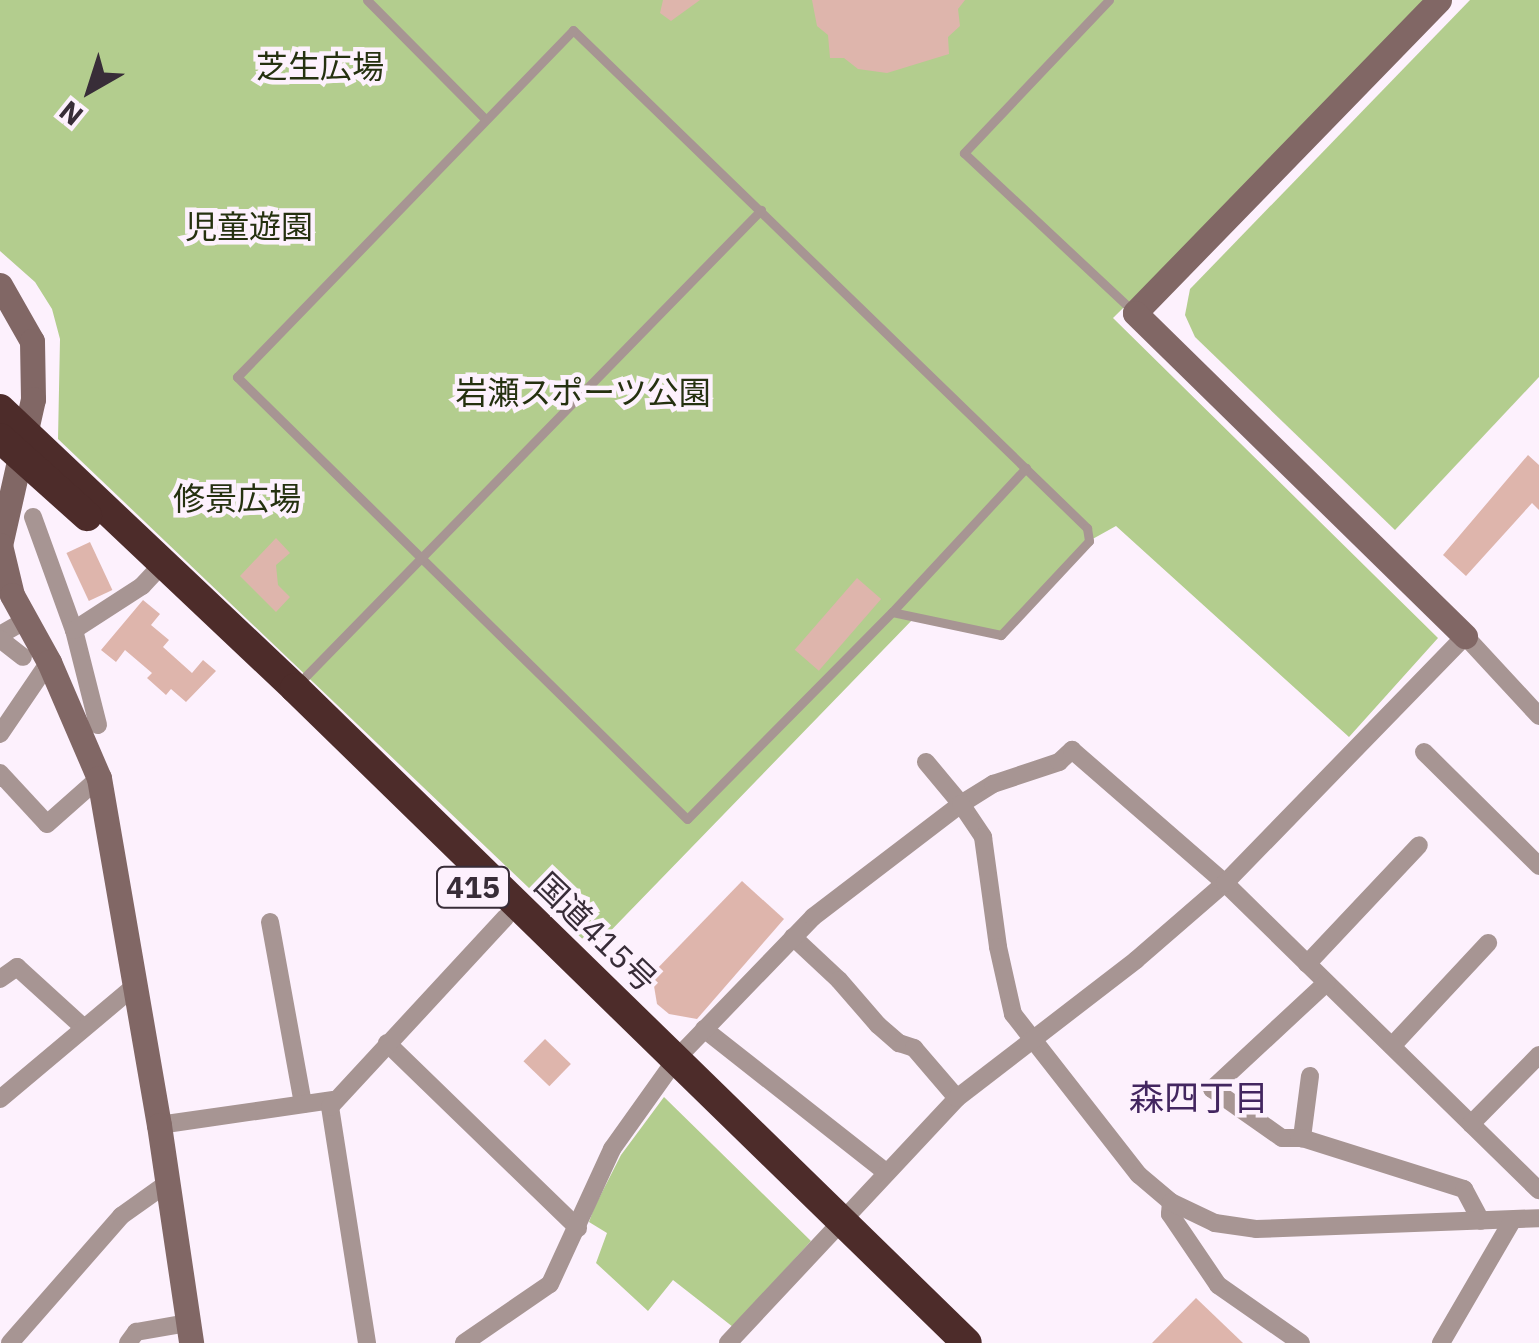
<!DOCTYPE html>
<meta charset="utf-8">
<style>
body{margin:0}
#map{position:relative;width:1539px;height:1343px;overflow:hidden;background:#fdf1fd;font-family:"IBM Plex Sans","Noto Sans JP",sans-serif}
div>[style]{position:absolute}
.green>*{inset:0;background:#b3cd8e}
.building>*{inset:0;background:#deb5ac;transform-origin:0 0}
.lane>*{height:9px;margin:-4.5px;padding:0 4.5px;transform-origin:4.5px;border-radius:4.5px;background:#a79593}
.street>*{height:18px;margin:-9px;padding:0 9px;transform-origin:9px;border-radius:9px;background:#a79593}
.secondary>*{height:25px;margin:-12.5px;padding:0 12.5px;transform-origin:12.5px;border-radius:12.5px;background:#816765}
.highway>*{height:30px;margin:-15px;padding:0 15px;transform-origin:15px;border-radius:15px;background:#4d2c2a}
span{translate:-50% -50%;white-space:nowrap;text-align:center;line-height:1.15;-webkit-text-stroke:9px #fdf1fd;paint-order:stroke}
.shield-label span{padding:2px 8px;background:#fdf1fd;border:2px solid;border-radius:8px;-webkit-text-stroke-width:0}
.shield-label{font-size:30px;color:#382d38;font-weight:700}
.park-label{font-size:32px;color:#253110}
.street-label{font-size:32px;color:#382d38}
.neighbourhood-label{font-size:35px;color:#432660}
.north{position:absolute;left:40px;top:40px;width:100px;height:100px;-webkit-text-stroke:8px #fdf1fd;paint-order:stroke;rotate:219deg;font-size:28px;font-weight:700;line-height:40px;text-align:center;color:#382d38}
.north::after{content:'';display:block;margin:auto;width:35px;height:45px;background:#382d38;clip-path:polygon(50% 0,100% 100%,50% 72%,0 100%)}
</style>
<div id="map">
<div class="green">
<div style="clip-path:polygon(0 0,1435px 0,1113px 318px,1438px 638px,1349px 737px,1116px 526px,1089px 541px,1001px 635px,915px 617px,593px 949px,58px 439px,60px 339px,52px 309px,35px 282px,0 251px)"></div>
<div style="clip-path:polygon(1470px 0,1539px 0,1539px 377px,1395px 530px,1195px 337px,1185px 315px,1190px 289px)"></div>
<div style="clip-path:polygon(664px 1097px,811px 1241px,733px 1327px,673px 1280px,648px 1311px,596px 1263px,607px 1233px,589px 1222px,594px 1208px,621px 1155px)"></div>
</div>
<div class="building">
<div style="clip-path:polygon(663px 0,700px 0,671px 21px,660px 13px)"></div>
<div style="clip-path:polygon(812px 0,965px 0,958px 9px,960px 26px,948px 37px,949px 54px,887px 73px,858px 69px,844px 58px,830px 58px,828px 35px,817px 26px)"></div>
<div style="clip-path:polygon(1528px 455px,1539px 465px,1539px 510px,1532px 503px,1466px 576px,1443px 555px)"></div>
<div style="clip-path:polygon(276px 538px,290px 553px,276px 565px,278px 585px,290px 597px,276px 612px,240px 576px)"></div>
<div style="left:90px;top:542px;width:53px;height:26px;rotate:65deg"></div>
<div style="left:857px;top:578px;width:32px;height:95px;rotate:41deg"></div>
<div style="clip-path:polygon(143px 600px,160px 614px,151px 625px,169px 640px,163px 647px,192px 673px,203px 660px,216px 671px,186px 702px,171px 689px,166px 695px,147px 678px,152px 673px,125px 650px,116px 662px,101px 650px)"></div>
<div style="clip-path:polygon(742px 881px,784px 919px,697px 1019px,669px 1014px,657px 1004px,652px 974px)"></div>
<div style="left:545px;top:1039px;width:36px;height:31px;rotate:44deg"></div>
<div style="clip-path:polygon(1196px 1298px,1243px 1343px,1152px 1343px)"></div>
</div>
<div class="lane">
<div style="left:367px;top:0;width:168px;rotate:45.2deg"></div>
<div style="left:1109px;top:0;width:211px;rotate:133.5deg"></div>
<div style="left:964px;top:153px;width:231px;rotate:43.1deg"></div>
<div style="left:573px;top:30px;width:716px;rotate:44.09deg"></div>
<div style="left:1087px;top:528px;width:13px;rotate:81deg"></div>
<div style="left:1089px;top:541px;width:129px;rotate:133.1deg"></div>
<div style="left:1001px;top:635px;width:111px;rotate:-168.1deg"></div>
<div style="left:892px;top:612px;width:291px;rotate:134.7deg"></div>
<div style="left:687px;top:819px;width:631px;rotate:-135.51deg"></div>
<div style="left:237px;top:377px;width:483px;rotate:-45.9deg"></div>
<div style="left:892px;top:612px;width:197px;rotate:-47.1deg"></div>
<div style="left:300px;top:682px;width:660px;rotate:-45.68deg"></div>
</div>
<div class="street">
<div style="left:33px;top:517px;width:120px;rotate:70.1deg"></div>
<div style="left:74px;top:630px;width:98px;rotate:75.8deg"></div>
<div style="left:74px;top:630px;width:81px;rotate:-32.9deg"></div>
<div style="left:142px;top:586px;width:33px;rotate:-47deg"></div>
<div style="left:0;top:635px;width:30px;rotate:-30deg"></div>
<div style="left:0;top:639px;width:29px;rotate:38deg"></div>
<div style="left:0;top:734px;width:87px;rotate:-55.8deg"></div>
<div style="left:1424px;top:752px;width:162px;rotate:44.7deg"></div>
<div style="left:926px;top:762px;width:55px;rotate:50.2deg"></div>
<div style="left:961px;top:804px;width:38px;rotate:-32deg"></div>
<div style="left:993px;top:784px;width:70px;rotate:-18.4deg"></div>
<div style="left:1059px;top:762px;width:18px;rotate:-43deg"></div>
<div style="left:1072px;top:750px;width:203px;rotate:41deg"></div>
<div style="left:1225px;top:883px;width:439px;rotate:44.4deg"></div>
<div style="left:0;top:773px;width:69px;rotate:47.3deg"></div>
<div style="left:47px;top:824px;width:69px;rotate:-41.5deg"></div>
<div style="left:270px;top:922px;width:185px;rotate:79.7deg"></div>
<div style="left:793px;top:937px;width:63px;rotate:43.1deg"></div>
<div style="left:839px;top:980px;width:60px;rotate:49.1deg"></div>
<div style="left:878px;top:1025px;width:28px;rotate:41deg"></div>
<div style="left:899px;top:1043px;width:16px;rotate:18deg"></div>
<div style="left:914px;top:1048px;width:66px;rotate:49.3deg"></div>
<div style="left:1307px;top:964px;width:163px;rotate:-46.7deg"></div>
<div style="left:0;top:979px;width:21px;rotate:-35deg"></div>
<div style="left:17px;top:967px;width:89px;rotate:42.3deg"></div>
<div style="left:704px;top:1029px;width:231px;rotate:38.2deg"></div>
<div style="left:387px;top:1043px;width:266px;rotate:44.1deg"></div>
<div style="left:1392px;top:1046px;width:141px;rotate:-47deg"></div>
<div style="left:1310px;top:1076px;width:63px;rotate:97.4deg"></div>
<div style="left:1302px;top:1138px;width:20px;rotate:180deg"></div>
<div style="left:1282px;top:1138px;width:85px;rotate:-145deg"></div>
<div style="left:1212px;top:1089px;width:156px;rotate:-42.9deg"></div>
<div style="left:0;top:1099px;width:177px;rotate:-40deg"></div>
<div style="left:1471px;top:1124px;width:97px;rotate:-45.4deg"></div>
<div style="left:159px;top:1125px;width:176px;rotate:-8.2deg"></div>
<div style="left:1302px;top:1138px;width:170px;rotate:17.5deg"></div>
<div style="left:1464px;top:1189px;width:36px;rotate:62deg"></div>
<div style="left:1171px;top:1202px;width:12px;rotate:95deg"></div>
<div style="left:1170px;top:1214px;width:86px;rotate:55.9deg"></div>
<div style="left:1218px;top:1285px;width:101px;rotate:34.9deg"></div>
<div style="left:10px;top:1343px;width:169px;rotate:-48.8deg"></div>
<div style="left:121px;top:1216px;width:55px;rotate:-35.4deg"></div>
<div style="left:128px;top:1343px;width:14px;rotate:-54deg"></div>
<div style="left:136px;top:1332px;width:53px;rotate:-9.8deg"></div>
<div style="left:367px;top:1343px;width:239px;rotate:-98.9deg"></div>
<div style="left:330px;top:1107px;width:258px;rotate:-47.2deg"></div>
<div style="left:464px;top:1343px;width:104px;rotate:-34.5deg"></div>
<div style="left:550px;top:1284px;width:149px;rotate:-65.3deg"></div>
<div style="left:612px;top:1149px;width:112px;rotate:-54.5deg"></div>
<div style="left:677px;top:1058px;width:196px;rotate:-46deg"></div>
<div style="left:813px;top:917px;width:186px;rotate:-37.4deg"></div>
<div style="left:961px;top:804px;width:40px;rotate:56deg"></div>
<div style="left:983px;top:837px;width:111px;rotate:82.2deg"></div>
<div style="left:998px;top:947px;width:69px;rotate:77.4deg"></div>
<div style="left:1013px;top:1014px;width:204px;rotate:52deg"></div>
<div style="left:1139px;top:1175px;width:42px;rotate:40.2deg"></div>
<div style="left:1171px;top:1202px;width:49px;rotate:25.5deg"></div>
<div style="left:1215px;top:1223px;width:41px;rotate:8.3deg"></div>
<div style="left:1256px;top:1229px;width:283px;rotate:-2.2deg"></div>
<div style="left:728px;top:1343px;width:335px;rotate:-46.9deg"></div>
<div style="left:957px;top:1098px;width:226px;rotate:-37.6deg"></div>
<div style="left:1136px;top:960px;width:118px;rotate:-40.9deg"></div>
<div style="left:1225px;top:883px;width:344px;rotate:-45.8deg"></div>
<div style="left:1465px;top:636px;width:109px;rotate:47.2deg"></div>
<div style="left:1441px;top:1343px;width:141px;rotate:-59.8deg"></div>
</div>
<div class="secondary">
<div style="left:1439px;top:0;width:436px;rotate:134.2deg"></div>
<div style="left:1135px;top:313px;width:462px;rotate:44.4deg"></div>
<div style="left:0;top:285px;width:64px;rotate:60.3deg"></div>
<div style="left:32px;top:341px;width:58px;rotate:89deg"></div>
<div style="left:33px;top:399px;width:150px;rotate:102.7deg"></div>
<div style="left:0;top:545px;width:51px;rotate:76.5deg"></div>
<div style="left:12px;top:595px;width:77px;rotate:61.1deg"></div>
<div style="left:49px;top:662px;width:126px;rotate:66.7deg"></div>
<div style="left:99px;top:778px;width:352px;rotate:80.2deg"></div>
<div style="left:159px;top:1125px;width:220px;rotate:81.6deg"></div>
</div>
<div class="highway">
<div style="left:0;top:409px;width:406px;rotate:43.4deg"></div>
<div style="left:295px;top:688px;width:938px;rotate:44.27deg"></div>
<div style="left:0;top:438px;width:117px;rotate:41.9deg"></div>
</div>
<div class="shield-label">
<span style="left:473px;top:887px">415</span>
</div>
<div class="park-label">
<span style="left:320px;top:66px">芝生広場</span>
<span style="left:249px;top:226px">児童遊園</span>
<span style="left:583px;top:392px">岩瀬スポーツ公園</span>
<span style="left:237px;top:498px">修景広場</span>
</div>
<div class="street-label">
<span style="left:596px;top:932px;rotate:44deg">国道415号</span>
</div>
<div class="neighbourhood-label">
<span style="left:1199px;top:1097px">森四丁目</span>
</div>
<div class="north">N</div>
</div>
